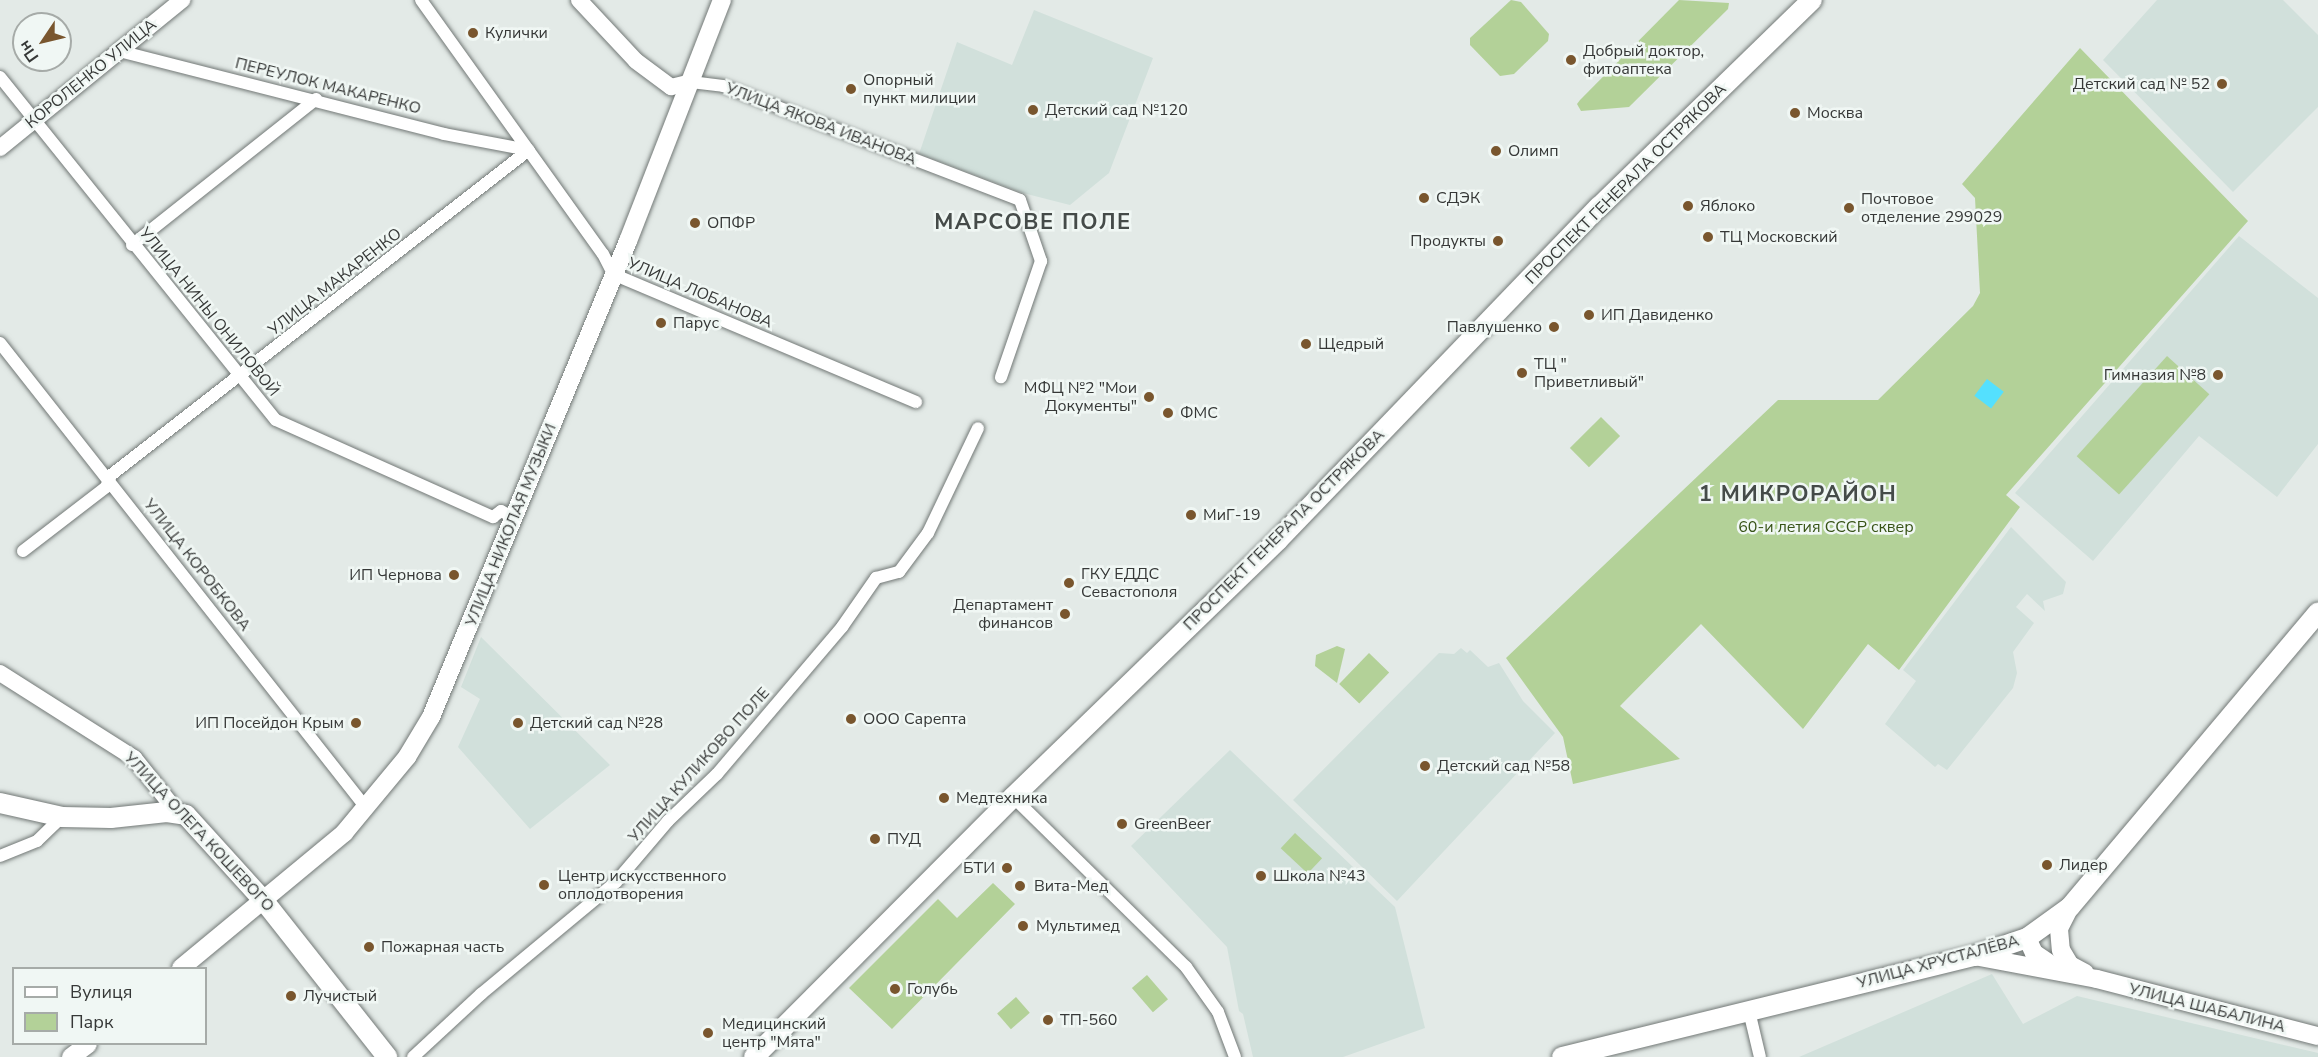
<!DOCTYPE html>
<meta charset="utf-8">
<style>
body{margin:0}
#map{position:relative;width:2318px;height:1057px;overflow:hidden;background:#e3eae7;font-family:"Nunito Sans",sans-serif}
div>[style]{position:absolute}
.built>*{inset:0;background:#d1e0db}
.green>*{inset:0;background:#b3d198;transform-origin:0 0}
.water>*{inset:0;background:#54e0fe;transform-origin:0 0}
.roads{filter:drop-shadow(0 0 2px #727876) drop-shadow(0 0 2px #727876)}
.minor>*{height:12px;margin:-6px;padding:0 6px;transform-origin:6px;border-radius:6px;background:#fff}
.tertiary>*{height:16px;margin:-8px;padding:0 8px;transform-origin:8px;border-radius:8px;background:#fff}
.secondary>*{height:18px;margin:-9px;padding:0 9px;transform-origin:9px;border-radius:9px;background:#fff}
.primary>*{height:20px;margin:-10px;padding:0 10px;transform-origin:10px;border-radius:10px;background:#fff}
.dots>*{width:16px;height:16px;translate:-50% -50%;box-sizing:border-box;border:3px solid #f0f7f4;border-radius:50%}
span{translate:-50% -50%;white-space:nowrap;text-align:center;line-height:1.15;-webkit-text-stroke:5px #f0f7f4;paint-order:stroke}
.poi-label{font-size:16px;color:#363837}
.left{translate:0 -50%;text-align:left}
.right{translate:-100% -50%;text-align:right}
.street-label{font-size:16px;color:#363837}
.park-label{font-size:16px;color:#375316}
.district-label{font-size:22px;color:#454b49;font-weight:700;letter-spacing:1.5px}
.legend{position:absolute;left:12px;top:967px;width:195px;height:78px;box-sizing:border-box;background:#f0f7f4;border:2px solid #a6aba8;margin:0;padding:8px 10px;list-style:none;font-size:18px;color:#363837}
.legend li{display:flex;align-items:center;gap:12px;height:30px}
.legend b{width:30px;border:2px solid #a6aba8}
.north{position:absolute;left:12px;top:12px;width:60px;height:60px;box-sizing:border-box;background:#f0f7f4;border:2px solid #a6aba8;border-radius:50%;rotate:235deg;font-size:16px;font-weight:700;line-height:24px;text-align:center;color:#363837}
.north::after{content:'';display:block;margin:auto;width:21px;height:27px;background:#79562e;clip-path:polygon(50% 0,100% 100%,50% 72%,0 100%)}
</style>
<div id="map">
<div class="built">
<div style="clip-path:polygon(2157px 0,2283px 0,2318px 35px,2318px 107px,2233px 192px,2103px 60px)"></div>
<div style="clip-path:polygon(1034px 10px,1153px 58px,1109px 173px,1070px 205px,1023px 193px,919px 154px,957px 42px,1012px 65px)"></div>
<div style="clip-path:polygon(2239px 236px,2318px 298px,2318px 444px,2277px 497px,2199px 436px,2093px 561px,2015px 493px)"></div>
<div style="clip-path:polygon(2011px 527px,2066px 582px,2063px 594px,2043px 601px,2045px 611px,2027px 594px,2016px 607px,2034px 623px,2013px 652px,2017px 673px,2013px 688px,1947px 770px,1938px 764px,1935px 767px,1885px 724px,1916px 681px,1903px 670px)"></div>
<div style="clip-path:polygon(481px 637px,610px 765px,530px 829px,458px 747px,480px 699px,461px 687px)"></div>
<div style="clip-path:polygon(1461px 648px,1467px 653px,1470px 650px,1488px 667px,1499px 663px,1523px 701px,1555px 733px,1397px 901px,1293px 800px,1439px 653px,1454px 654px)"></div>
<div style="clip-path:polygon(1230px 750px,1395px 907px,1425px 1028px,1343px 1057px,1253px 1057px,1243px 1014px,1239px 1011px,1227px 947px,1131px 846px)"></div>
<div style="clip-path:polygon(1992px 974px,2023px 1024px,2077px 996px,2318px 1053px,2318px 1057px,1799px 1057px)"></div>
</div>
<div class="green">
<div style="clip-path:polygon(1511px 0,1521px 2px,1549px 34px,1548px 41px,1514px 74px,1500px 76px,1470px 45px,1470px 38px)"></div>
<div style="clip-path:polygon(1679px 0,1729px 3px,1728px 9px,1629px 107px,1581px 111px,1577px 104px,1580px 100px)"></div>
<div style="clip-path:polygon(2080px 48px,2248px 221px,2006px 495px,2020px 507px,1899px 670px,1868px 644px,1803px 729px,1701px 624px,1620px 706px,1680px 759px,1573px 784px,1563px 737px,1506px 658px,1778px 400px,1878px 400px,1973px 306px,1980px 293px,1975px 198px,1962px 184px)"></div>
<div style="left:2167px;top:356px;width:57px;height:135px;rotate:42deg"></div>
<div style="left:1601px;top:417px;width:27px;height:44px;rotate:45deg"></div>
<div style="clip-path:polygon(1337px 646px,1345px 649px,1337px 683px,1315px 666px,1316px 655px)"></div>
<div style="left:1369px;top:653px;width:28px;height:43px;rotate:44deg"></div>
<div style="left:1295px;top:833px;width:37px;height:21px;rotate:43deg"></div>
<div style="clip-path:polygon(993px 883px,1015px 904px,892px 1029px,849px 988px,938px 899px,957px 918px)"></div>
<div style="left:1147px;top:975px;width:32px;height:20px;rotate:49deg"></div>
<div style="left:1016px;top:997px;width:21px;height:25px;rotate:49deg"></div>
</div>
<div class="water">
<div style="left:1987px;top:379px;width:21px;height:21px;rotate:37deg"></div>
</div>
<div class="roads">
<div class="minor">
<div style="left:421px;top:0;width:312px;rotate:54.4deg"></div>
<div style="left:603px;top:254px;width:22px;rotate:63deg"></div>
<div style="left:613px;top:274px;width:329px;rotate:22.9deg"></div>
<div style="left:119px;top:51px;width:335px;rotate:14.3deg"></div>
<div style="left:444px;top:134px;width:86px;rotate:10.7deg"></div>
<div style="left:0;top:77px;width:440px;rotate:51.2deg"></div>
<div style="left:276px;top:420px;width:238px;rotate:24.1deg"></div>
<div style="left:493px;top:517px;width:10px;rotate:-37deg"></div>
<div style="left:501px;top:511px;width:13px;rotate:27deg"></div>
<div style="left:691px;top:82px;width:32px;rotate:7deg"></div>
<div style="left:723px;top:86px;width:318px;rotate:21deg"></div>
<div style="left:1020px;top:200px;width:65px;rotate:71deg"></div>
<div style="left:1041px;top:261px;width:123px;rotate:109deg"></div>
<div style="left:132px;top:245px;width:235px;rotate:-38.4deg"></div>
<div style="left:0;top:343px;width:593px;rotate:51.78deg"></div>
<div style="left:23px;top:551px;width:105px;rotate:-37.6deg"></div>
<div style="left:106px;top:487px;width:13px;rotate:-67deg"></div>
<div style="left:111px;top:475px;width:529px;rotate:-37.87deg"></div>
<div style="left:1013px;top:797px;width:243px;rotate:44.5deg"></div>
<div style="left:1186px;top:967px;width:55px;rotate:54.6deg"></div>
<div style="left:1218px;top:1012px;width:48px;rotate:69.3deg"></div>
<div style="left:0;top:856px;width:40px;rotate:-22deg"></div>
<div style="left:37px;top:841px;width:35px;rotate:-44deg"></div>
<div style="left:1749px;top:1011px;width:47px;rotate:76.6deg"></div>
<div style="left:413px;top:1057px;width:93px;rotate:-42.8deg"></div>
<div style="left:481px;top:994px;width:175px;rotate:-39.7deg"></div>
<div style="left:616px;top:882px;width:80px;rotate:-49.6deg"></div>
<div style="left:668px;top:821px;width:68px;rotate:-43.8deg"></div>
<div style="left:717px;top:774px;width:193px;rotate:-49.6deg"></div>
<div style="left:842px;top:627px;width:60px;rotate:-55.2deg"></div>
<div style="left:876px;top:578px;width:24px;rotate:-15deg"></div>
<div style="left:899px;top:572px;width:49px;rotate:-53.4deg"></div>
<div style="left:928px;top:533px;width:116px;rotate:-64.5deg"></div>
</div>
<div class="tertiary">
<div style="left:579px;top:0;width:83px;rotate:46.9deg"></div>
<div style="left:636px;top:61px;width:44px;rotate:36.6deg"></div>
<div style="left:671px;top:87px;width:21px;rotate:-14deg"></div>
<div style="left:0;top:148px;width:235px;rotate:-39.1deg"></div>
<div style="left:0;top:673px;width:159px;rotate:32.4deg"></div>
<div style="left:134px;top:758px;width:69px;rotate:51.5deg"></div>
</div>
<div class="secondary">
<div style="left:2070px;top:907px;width:25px;rotate:117deg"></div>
<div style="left:2059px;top:929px;width:21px;rotate:85deg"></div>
<div style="left:2061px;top:950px;width:17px;rotate:59deg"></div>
<div style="left:2070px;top:965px;width:17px;rotate:28deg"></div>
<div style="left:2027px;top:938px;width:17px;rotate:65deg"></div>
<div style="left:2034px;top:953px;width:25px;rotate:34deg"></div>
<div style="left:1974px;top:956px;width:125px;rotate:10.6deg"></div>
<div style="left:2097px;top:979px;width:228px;rotate:14.5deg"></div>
<div style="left:181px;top:968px;width:212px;rotate:-39.6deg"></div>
<div style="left:344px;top:833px;width:99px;rotate:-50.3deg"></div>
<div style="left:407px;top:757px;width:47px;rotate:-59deg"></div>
<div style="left:431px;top:717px;width:515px;rotate:-67.52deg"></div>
<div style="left:628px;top:241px;width:259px;rotate:-68.7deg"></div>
<div style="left:71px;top:1057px;width:21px;rotate:-37deg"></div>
</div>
<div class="primary">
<div style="left:0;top:803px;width:64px;rotate:12.7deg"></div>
<div style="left:62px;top:817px;width:49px;rotate:1.2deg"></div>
<div style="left:111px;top:818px;width:56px;rotate:-6.1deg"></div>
<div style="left:167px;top:812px;width:19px;rotate:9deg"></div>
<div style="left:186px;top:815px;width:116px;rotate:47.8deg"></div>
<div style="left:264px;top:901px;width:199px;rotate:51.7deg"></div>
<div style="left:754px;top:1057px;width:367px;rotate:-45.1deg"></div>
<div style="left:1013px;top:797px;width:369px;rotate:-44.1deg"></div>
<div style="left:1278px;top:540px;width:463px;rotate:-46.1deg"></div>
<div style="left:1599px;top:207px;width:297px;rotate:-44.2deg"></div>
<div style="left:1562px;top:1057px;width:424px;rotate:-13.8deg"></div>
<div style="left:1974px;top:956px;width:56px;rotate:-18.8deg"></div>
<div style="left:2027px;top:938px;width:53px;rotate:-35.8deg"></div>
<div style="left:2070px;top:907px;width:385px;rotate:-49.9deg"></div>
</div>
</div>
<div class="dots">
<div style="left:473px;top:33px;background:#79562e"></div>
<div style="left:1571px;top:60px;background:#79562e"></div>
<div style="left:2222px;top:84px;background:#79562e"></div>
<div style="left:851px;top:89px;background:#79562e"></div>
<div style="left:1033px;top:110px;background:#79562e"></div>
<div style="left:1795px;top:113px;background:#79562e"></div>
<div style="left:1496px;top:151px;background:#79562e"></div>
<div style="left:1424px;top:198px;background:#79562e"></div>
<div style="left:1688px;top:206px;background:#79562e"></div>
<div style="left:1849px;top:208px;background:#79562e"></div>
<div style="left:695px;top:223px;background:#79562e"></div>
<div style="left:1708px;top:237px;background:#79562e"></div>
<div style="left:1498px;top:241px;background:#79562e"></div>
<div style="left:1589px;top:315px;background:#79562e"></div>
<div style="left:661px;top:323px;background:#79562e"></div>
<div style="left:1554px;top:327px;background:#79562e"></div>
<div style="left:1306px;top:344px;background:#79562e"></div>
<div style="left:1522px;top:373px;background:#79562e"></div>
<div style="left:2218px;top:375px;background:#79562e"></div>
<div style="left:1149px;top:397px;background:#79562e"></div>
<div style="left:1168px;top:413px;background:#79562e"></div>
<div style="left:1191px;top:515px;background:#79562e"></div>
<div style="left:454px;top:575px;background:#79562e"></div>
<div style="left:1069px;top:583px;background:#79562e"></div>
<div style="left:1065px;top:614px;background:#79562e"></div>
<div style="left:851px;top:719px;background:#79562e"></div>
<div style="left:356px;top:723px;background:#79562e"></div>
<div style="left:518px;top:723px;background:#79562e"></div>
<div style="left:1425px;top:766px;background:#79562e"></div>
<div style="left:944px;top:798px;background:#79562e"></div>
<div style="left:1122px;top:824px;background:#79562e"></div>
<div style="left:875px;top:839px;background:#79562e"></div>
<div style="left:2047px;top:865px;background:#79562e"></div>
<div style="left:1007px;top:868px;background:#79562e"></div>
<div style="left:1261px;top:876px;background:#79562e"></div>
<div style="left:544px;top:885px;background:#79562e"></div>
<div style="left:1020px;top:886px;background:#79562e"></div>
<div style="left:1023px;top:926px;background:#79562e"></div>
<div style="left:369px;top:947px;background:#79562e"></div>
<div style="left:895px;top:989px;background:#79562e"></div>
<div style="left:291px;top:996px;background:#79562e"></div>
<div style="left:1048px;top:1020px;background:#79562e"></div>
<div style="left:708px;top:1033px;background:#79562e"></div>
</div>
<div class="poi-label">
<span class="left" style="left:485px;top:33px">Кулички</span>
<span class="left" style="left:1583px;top:60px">Добрый доктор,<br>фитоаптека</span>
<span class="left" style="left:863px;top:89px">Опорный<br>пункт милиции</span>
<span class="right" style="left:2210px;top:84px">Детский сад № 52</span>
<span class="left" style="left:1045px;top:110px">Детский сад №120</span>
<span class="left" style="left:1807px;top:113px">Москва</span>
<span class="left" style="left:1508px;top:151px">Олимп</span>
<span class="left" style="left:1436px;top:198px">СДЭК</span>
<span class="left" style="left:1861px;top:208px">Почтовое<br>отделение 299029</span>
<span class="left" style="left:1700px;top:206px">Яблоко</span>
<span class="left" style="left:707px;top:223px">ОПФР</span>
<span class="left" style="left:1720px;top:237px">ТЦ Московский</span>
<span class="right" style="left:1486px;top:241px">Продукты</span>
<span class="left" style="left:1601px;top:315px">ИП Давиденко</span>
<span class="left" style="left:673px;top:323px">Парус</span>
<span class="right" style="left:1542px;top:327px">Павлушенко</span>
<span class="left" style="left:1318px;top:344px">Щедрый</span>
<span class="left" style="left:1534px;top:373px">ТЦ "<br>Приветливый"</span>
<span class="right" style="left:2206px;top:375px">Гимназия №8</span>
<span class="right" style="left:1137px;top:397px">МФЦ №2 "Мои<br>Документы"</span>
<span class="left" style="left:1180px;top:413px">ФМС</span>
<span class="left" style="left:1203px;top:515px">МиГ-19</span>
<span class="left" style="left:1081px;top:583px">ГКУ ЕДДС<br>Севастополя</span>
<span class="right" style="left:442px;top:575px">ИП Чернова</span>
<span class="right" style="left:1053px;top:614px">Департамент<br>финансов</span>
<span class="left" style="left:863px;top:719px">ООО Сарепта</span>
<span class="right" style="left:344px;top:723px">ИП Посейдон Крым</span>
<span class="left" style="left:530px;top:723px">Детский сад №28</span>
<span class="left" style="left:1437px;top:766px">Детский сад №58</span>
<span class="left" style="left:956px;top:798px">Медтехника</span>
<span class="left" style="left:1134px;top:824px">GreenBeer</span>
<span class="left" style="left:887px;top:839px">ПУД</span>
<span class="left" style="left:2059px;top:865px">Лидер</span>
<span class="right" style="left:995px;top:868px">БТИ</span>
<span class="left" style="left:558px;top:885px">Центр искусственного<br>оплодотворения</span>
<span class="left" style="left:1273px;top:876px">Школа №43</span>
<span class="left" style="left:1034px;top:886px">Вита-Мед</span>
<span class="left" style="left:1036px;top:926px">Мультимед</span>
<span class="left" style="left:381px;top:947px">Пожарная часть</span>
<span class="left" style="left:907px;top:989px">Голубь</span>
<span class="left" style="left:303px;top:996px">Лучистый</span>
<span class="left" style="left:1060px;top:1020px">ТП-560</span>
<span class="left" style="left:722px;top:1033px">Медицинский<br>центр "Мята"</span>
</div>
<div class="street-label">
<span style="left:91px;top:74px;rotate:-39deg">КОРОЛЕНКО УЛИЦА</span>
<span style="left:328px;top:86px;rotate:14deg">ПЕРЕУЛОК МАКАРЕНКО</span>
<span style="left:821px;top:124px;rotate:21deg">УЛИЦА ЯКОВА ИВАНОВА</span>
<span style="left:1626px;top:184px;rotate:-45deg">ПРОСПЕКТ ГЕНЕРАЛА ОСТРЯКОВА</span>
<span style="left:335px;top:282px;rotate:-38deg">УЛИЦА МАКАРЕНКО</span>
<span style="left:700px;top:293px;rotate:23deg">УЛИЦА ЛОБАНОВА</span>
<span style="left:209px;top:312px;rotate:51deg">УЛИЦА НИНЫ ОНИЛОВОЙ</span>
<span style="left:511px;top:525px;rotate:-68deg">УЛИЦА НИКОЛАЯ МУЗЫКИ</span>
<span style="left:1284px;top:530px;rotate:-45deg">ПРОСПЕКТ ГЕНЕРАЛА ОСТРЯКОВА</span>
<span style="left:197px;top:565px;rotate:52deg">УЛИЦА КОРОБКОВА</span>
<span style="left:699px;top:765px;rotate:-48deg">УЛИЦА КУЛИКОВО ПОЛЕ</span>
<span style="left:199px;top:832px;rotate:47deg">УЛИЦА ОЛЕГА КОШЕВОГО</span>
<span style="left:1938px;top:962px;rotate:-15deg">УЛИЦА ХРУСТАЛЁВА</span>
<span style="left:2207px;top:1008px;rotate:14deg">УЛИЦА ШАБАЛИНА</span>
</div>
<div class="park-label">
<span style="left:1826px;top:527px">60-и летия СССР сквер</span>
</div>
<div class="district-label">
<span style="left:1033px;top:223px">МАРСОВЕ ПОЛЕ</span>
<span style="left:1798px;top:495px">1 МИКРОРАЙОН</span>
</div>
<ul class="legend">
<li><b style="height:8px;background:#fff"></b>Вулиця</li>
<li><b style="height:16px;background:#b3d198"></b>Парк</li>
</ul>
<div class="north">Пн</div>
</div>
